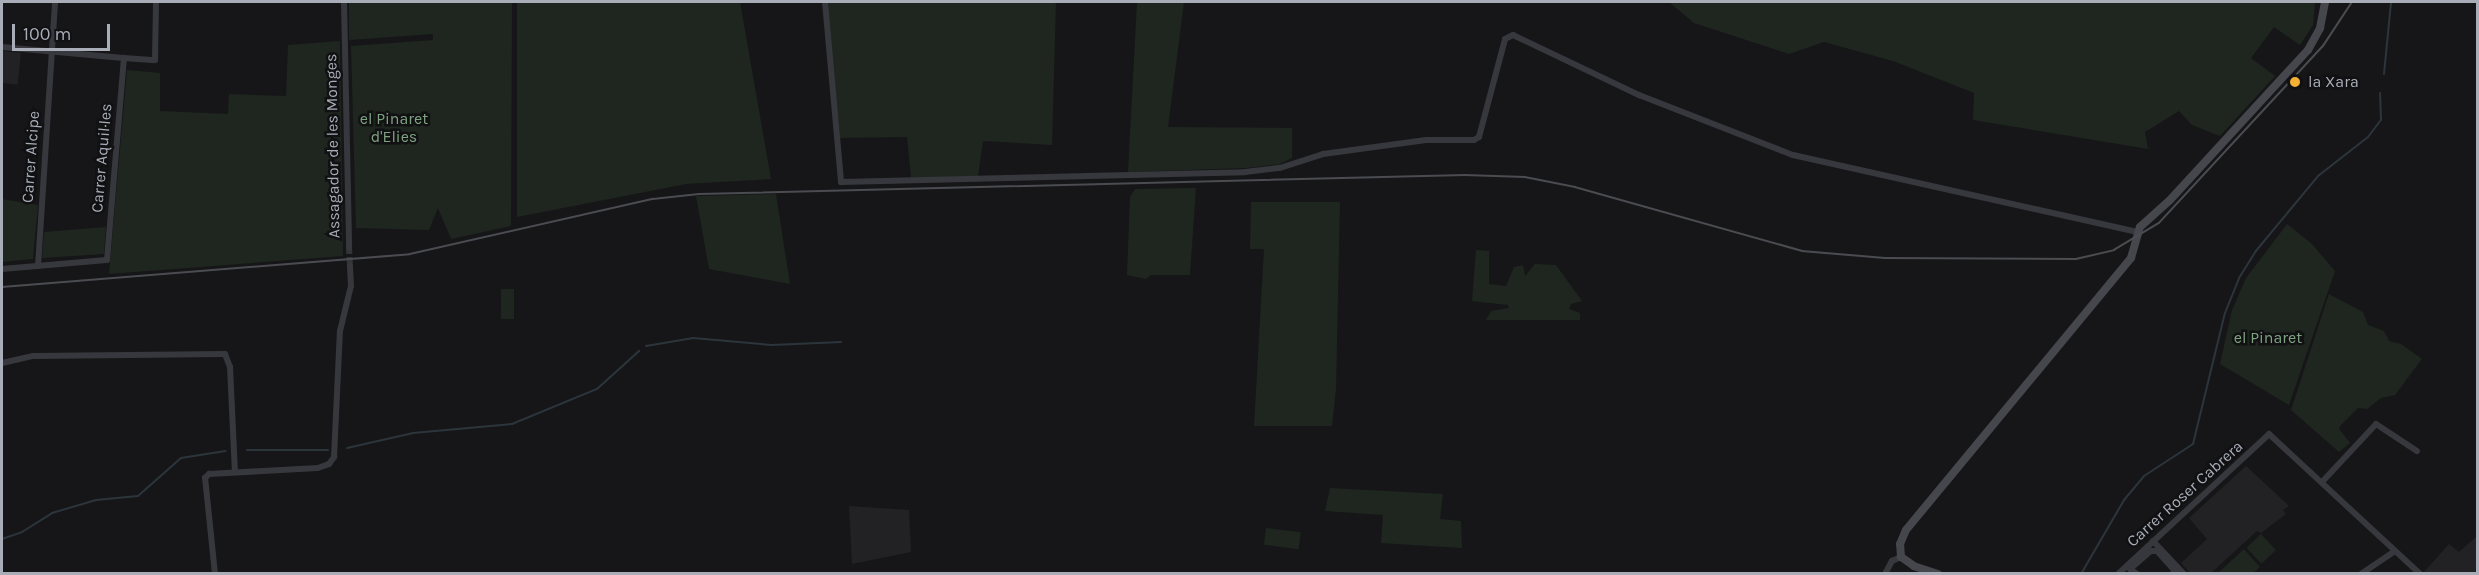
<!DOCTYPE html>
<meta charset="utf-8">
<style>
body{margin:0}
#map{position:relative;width:2479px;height:575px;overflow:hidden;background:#161618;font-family:Karla,sans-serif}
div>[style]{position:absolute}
.built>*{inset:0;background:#222225;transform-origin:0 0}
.green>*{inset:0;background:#1e261f;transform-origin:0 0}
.stream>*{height:2px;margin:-1px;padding:0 1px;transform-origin:1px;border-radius:1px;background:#2c353c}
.street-tunnel>*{height:6px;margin-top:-3px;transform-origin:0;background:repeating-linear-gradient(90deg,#333438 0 6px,transparent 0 9px)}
.street>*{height:6px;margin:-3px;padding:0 3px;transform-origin:3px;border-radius:3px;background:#37383d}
.secondary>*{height:8px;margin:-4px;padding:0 4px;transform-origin:4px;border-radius:4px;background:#45474d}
.tram>*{height:1.5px;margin:-0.75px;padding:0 0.75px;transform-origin:0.75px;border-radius:0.75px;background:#4a4c52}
.dots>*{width:16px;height:16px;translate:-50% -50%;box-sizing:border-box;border:3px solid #111113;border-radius:50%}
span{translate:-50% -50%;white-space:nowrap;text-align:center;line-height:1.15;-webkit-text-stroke:5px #111113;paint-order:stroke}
.poi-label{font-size:16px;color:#a8adb8}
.left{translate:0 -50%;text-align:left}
.park-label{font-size:16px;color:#7fa381}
.street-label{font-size:16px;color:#a8adb8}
.frame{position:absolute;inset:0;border:3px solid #a8adb8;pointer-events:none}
.scale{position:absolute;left:12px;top:24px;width:98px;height:27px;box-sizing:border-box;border:3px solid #a8adb8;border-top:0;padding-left:8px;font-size:18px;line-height:21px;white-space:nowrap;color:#a8adb8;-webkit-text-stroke:4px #111113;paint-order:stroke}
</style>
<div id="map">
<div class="built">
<div style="left:3px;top:51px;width:18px;height:32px;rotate:6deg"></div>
<div style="clip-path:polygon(2246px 466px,2289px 506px,2283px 510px,2286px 514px,2261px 533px,2257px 531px,2211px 573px,2190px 573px,2181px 563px,2207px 539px,2189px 518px)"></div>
<div style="clip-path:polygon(849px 506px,909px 510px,911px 552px,852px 564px)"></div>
<div style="clip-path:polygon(2477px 536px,2477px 573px,2424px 572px,2449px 544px,2459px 552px)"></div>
</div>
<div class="green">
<div style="clip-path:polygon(349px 2px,512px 2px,511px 226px,451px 239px,438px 208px,429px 230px,356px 228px,351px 46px,433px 40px,433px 34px,349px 40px)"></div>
<div style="clip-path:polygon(517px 2px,740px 2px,771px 179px,686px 184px,517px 217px)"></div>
<div style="clip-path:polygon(827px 2px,1056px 2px,1052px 145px,983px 141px,978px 176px,911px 178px,907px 137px,840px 138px)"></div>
<div style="clip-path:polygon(1137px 2px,1184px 2px,1168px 127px,1292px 128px,1292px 158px,1280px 164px,1247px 168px,1128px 172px)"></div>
<div style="clip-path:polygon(1669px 2px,2315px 2px,2313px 25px,2300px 45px,2274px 27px,2251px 58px,2275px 76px,2220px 136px,2192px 125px,2179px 111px,2145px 132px,2148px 149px,1973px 120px,1974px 93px,1893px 61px,1824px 42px,1789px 54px,1694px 23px)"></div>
<div style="clip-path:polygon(340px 41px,343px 256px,109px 274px,127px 70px,160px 73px,160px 111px,228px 114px,229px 94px,286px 96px,288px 45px)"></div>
<div style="clip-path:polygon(1196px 188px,1190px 275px,1151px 275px,1146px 279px,1127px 275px,1130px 197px,1135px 189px)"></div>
<div style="clip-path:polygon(776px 194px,790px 284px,709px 269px,696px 196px)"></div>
<div style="clip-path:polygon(2px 199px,38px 205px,33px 259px,2px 262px)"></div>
<div style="clip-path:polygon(1251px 202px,1340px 202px,1336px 389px,1332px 426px,1254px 426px,1264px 249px,1250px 249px)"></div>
<div style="clip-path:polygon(2287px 224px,2312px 244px,2335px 271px,2289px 405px,2220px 364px,2232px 310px,2246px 278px)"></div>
<div style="clip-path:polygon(106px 227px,104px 254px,42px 258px,44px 232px)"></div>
<div style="clip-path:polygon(1476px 250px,1489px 251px,1489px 284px,1506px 286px,1514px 267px,1523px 265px,1525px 276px,1535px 264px,1556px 265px,1582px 301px,1571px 304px,1569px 309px,1580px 313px,1580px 320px,1486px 320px,1491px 311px,1509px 308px,1508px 305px,1472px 301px)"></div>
<div style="left:501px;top:289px;width:13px;height:30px"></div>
<div style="clip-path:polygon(2329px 294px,2363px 312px,2368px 325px,2384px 331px,2389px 341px,2401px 344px,2422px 359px,2395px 395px,2381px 398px,2367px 409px,2358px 408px,2341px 425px,2339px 429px,2350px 443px,2339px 452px,2291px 410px)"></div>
<div style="clip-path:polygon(1330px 488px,1443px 494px,1440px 519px,1461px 521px,1462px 548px,1381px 543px,1383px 515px,1325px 511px)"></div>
<div style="left:1266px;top:528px;width:35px;height:17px;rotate:7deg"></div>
<div style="left:2261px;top:534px;width:22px;height:20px;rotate:47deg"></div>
<div style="clip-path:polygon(2244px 549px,2260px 567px,2253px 573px,2218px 573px)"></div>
</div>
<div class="stream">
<div style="left:2384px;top:74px;width:72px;rotate:-84.4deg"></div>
<div style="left:646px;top:346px;width:48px;rotate:-9.7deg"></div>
<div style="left:693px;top:338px;width:79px;rotate:5.1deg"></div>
<div style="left:772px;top:345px;width:69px;rotate:-2.5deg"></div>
<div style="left:347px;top:448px;width:68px;rotate:-12.8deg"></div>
<div style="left:413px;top:433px;width:99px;rotate:-5.2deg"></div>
<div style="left:512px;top:424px;width:92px;rotate:-22.4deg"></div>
<div style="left:597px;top:389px;width:57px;rotate:-42.1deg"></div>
<div style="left:247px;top:450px;width:81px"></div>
<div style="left:2px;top:539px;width:21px;rotate:-19deg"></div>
<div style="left:22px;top:532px;width:36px;rotate:-32deg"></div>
<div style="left:52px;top:513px;width:46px;rotate:-16.5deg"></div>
<div style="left:96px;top:500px;width:42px;rotate:-5.4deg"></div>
<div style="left:138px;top:496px;width:57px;rotate:-41.5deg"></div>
<div style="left:181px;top:458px;width:45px;rotate:-9deg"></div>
<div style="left:2081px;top:574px;width:86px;rotate:-59.8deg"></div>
<div style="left:2124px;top:500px;width:31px;rotate:-50deg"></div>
<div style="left:2144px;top:476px;width:59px;rotate:-33.1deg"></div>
<div style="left:2193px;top:444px;width:135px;rotate:-76.3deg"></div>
<div style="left:2225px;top:313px;width:38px;rotate:-68deg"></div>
<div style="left:2239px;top:278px;width:31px;rotate:-58deg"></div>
<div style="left:2255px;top:252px;width:99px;rotate:-50.3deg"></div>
<div style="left:2318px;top:176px;width:63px;rotate:-38deg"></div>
<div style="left:2368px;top:137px;width:21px;rotate:-53deg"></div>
<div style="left:2381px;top:120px;width:27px;rotate:-92deg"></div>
</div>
<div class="street-tunnel">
<div style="left:349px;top:248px;width:17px;rotate:87deg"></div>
</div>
<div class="street">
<div style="left:344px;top:2px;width:246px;rotate:88.8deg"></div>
<div style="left:825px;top:2px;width:181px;rotate:84.9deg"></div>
<div style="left:841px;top:182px;width:404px;rotate:-1.4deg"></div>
<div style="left:1245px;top:172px;width:35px;rotate:-7deg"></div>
<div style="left:1280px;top:168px;width:45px;rotate:-18deg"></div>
<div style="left:1323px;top:154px;width:104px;rotate:-7.7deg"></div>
<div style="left:1426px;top:140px;width:48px"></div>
<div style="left:1474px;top:140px;width:6px;rotate:-31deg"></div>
<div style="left:1479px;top:137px;width:101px;rotate:-75.1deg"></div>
<div style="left:1505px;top:39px;width:9px;rotate:-27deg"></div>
<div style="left:1513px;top:35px;width:140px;rotate:25.5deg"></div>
<div style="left:1639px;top:95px;width:165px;rotate:21.3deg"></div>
<div style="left:1793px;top:155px;width:353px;rotate:12.6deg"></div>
<div style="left:2px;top:47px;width:122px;rotate:5.2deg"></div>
<div style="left:38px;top:266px;width:265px;rotate:-86.3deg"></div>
<div style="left:2px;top:269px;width:105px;rotate:-4.9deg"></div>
<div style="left:107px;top:260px;width:203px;rotate:-85.2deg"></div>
<div style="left:124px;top:58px;width:31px;rotate:4deg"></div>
<div style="left:155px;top:60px;width:58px;rotate:-89deg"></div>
<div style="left:2px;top:363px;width:32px;rotate:-13deg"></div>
<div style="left:33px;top:356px;width:192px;rotate:-0.6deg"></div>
<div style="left:225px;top:354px;width:14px;rotate:69deg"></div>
<div style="left:230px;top:367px;width:105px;rotate:87.3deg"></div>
<div style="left:2322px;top:482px;width:79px;rotate:-47deg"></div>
<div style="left:2376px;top:424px;width:49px;rotate:33.4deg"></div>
<div style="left:2153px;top:541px;width:45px;rotate:46.8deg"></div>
<div style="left:215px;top:574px;width:97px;rotate:-95.9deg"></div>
<div style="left:205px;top:478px;width:6px;rotate:-45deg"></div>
<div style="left:209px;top:474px;width:109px;rotate:-3.2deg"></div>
<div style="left:318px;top:468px;width:12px;rotate:-20deg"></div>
<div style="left:329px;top:464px;width:9px;rotate:-54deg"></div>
<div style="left:334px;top:457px;width:126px;rotate:-87.3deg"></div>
<div style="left:340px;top:331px;width:46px;rotate:-76.3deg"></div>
<div style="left:351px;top:286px;width:21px;rotate:-93deg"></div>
<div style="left:1885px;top:574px;width:15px;rotate:-62deg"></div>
<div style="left:1892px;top:561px;width:10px;rotate:-24deg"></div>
<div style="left:2118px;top:574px;width:206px;rotate:-42.8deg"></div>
<div style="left:2269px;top:434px;width:206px;rotate:42.8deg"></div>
<div style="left:2137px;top:574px;width:9px;rotate:-144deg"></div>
<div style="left:2130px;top:569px;width:28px;rotate:-41deg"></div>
<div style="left:2151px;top:551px;width:6px"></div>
<div style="left:2157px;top:551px;width:27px;rotate:48deg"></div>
<div style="left:2175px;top:571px;width:4px;rotate:135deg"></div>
<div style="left:2361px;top:574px;width:41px;rotate:-34.1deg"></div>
</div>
<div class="secondary">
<div style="left:1938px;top:574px;width:25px;rotate:-162deg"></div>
<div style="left:1914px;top:566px;width:16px;rotate:-145deg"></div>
<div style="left:1901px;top:557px;width:13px;rotate:-94deg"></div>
<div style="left:1900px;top:544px;width:15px;rotate:-67deg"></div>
<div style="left:1906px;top:530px;width:353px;rotate:-50.4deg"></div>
<div style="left:2131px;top:258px;width:32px;rotate:-74deg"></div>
<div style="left:2140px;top:227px;width:40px;rotate:-42deg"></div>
<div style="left:2170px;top:200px;width:204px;rotate:-47.4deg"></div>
<div style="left:2308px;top:50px;width:25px;rotate:-61deg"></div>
<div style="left:2320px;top:28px;width:26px;rotate:-79deg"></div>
</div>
<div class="tram">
<div style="left:2px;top:287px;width:409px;rotate:-4.6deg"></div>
<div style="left:410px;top:254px;width:249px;rotate:-12.8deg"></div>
<div style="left:653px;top:199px;width:46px;rotate:-6.2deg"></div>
<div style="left:699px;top:194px;width:766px;rotate:-1.42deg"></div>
<div style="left:1465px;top:175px;width:60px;rotate:1.9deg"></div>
<div style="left:1525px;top:177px;width:51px;rotate:11.3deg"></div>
<div style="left:1575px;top:187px;width:236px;rotate:15.7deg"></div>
<div style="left:1802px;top:251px;width:83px;rotate:4.8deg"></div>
<div style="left:1885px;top:258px;width:191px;rotate:0.3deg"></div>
<div style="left:2076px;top:259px;width:39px;rotate:-13deg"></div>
<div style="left:2114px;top:250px;width:52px;rotate:-31deg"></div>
<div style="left:2159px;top:223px;width:241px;rotate:-47.2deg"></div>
<div style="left:2323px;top:46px;width:53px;rotate:-56.6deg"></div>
</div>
<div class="dots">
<div style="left:2295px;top:82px;background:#f2b134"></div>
</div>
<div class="poi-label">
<span class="left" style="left:2308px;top:82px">la Xara</span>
</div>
<div class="park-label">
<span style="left:394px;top:128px">el Pinaret<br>d'Elies</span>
<span style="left:2268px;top:338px">el Pinaret</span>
</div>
<div class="street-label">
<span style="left:333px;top:146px;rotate:-91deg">Assagador de les Monges</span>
<span style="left:31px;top:157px;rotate:-86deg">Carrer Alcipe</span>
<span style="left:102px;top:158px;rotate:-85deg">Carrer Aquil·les</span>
<span style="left:2185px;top:494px;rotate:-42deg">Carrer Roser Cabrera</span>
</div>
<div class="frame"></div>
<div class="scale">100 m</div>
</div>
